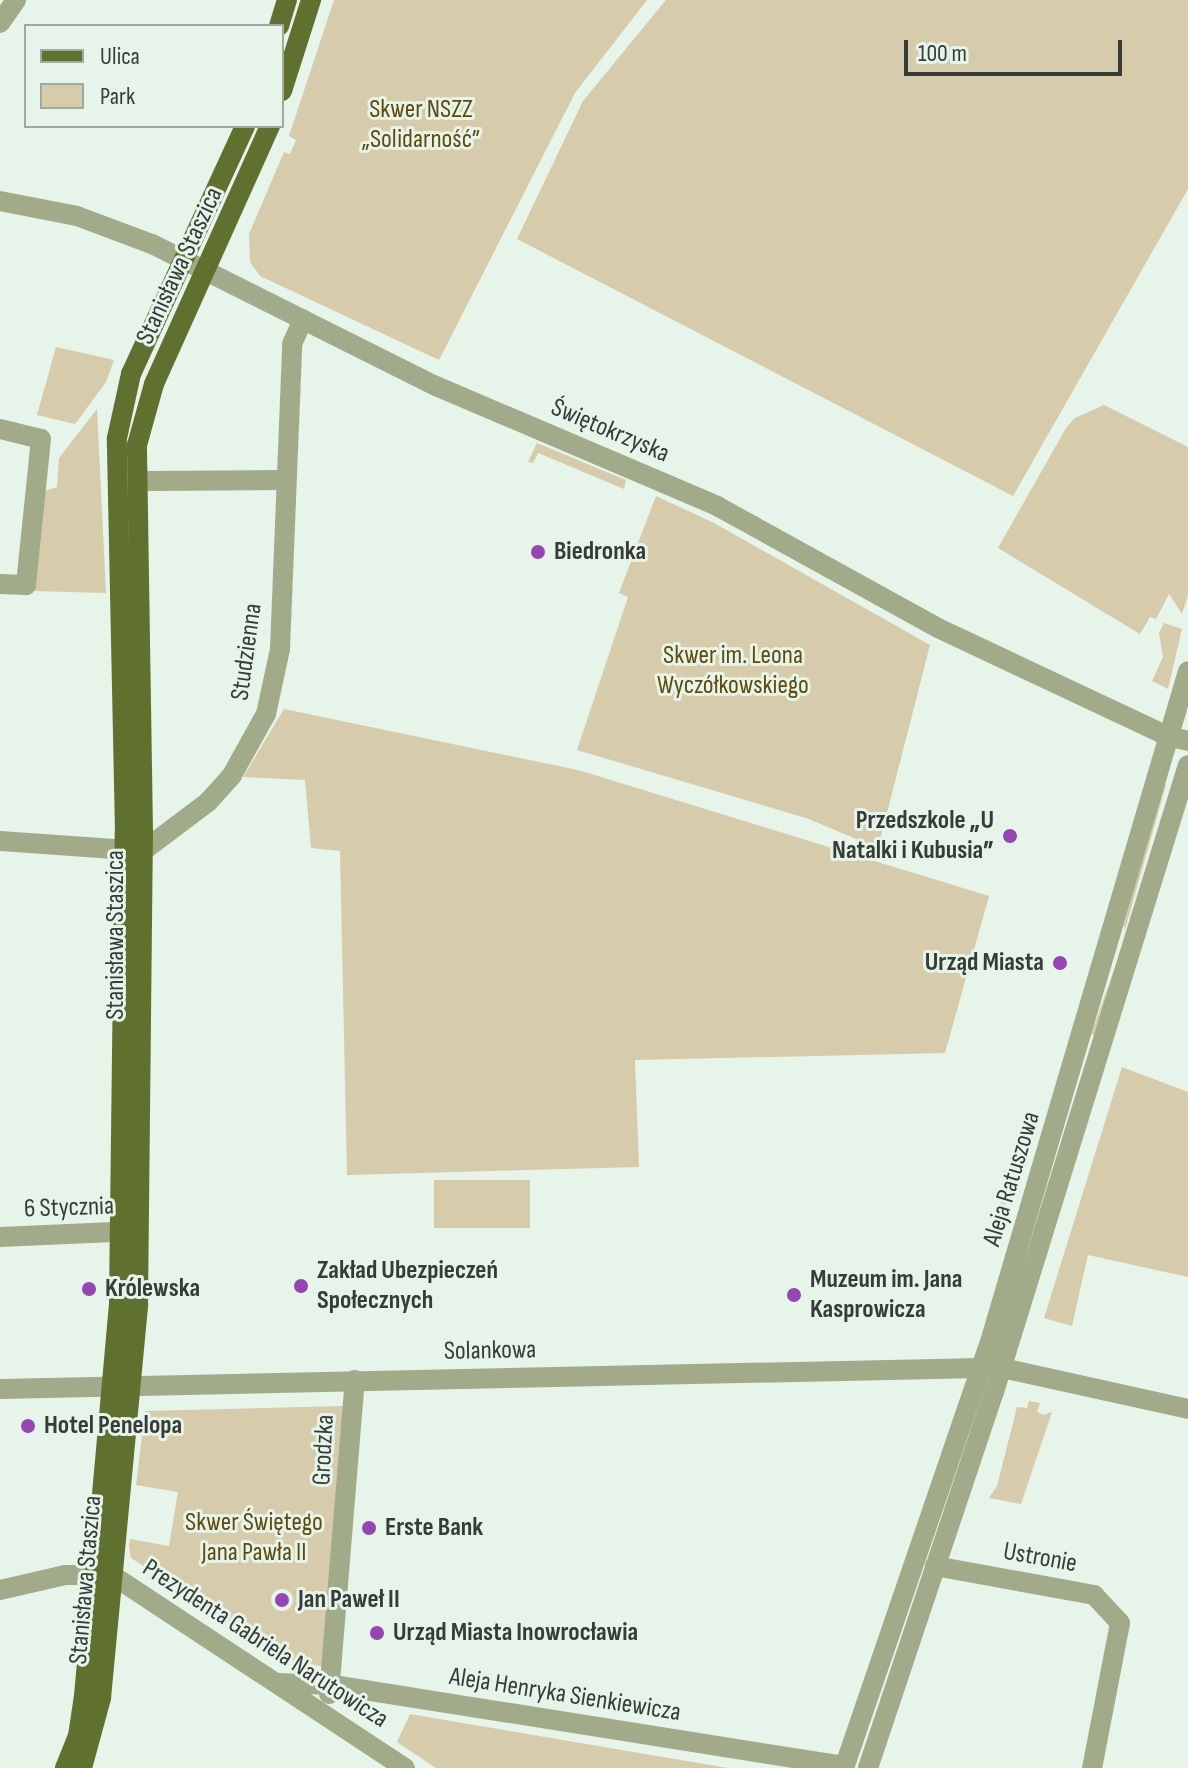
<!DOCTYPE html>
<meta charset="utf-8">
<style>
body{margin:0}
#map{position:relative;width:1188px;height:1768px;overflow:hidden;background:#e6f4ea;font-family:"Sofia Sans Condensed",sans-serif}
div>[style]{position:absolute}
.green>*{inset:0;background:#d6cbab;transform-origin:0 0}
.minor>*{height:20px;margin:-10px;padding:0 10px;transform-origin:10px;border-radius:10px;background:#a1ab89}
.major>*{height:20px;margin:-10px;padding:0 10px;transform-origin:10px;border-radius:10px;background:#60712f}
.dots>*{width:22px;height:22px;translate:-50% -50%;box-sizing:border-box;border:4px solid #e6f4ea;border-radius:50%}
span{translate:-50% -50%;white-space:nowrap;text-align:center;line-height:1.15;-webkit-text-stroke:6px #e6f4ea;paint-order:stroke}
.park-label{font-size:26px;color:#5f4b0c}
.street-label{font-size:26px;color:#373c38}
.poi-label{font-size:26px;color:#373c38;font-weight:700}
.left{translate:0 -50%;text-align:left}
.right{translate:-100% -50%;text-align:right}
.legend{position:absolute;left:24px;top:24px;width:260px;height:104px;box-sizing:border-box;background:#e6f4ea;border:2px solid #a0aaa3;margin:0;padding:10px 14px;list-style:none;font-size:24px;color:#373c38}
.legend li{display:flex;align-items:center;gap:16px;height:40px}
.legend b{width:40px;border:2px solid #a0aaa3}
.scale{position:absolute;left:904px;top:40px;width:218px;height:36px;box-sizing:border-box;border:4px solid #373c38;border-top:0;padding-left:10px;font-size:24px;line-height:28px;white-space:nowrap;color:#373c38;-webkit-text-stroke:6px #e6f4ea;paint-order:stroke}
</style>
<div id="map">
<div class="green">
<div style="clip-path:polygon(334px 0,647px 0,575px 93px,439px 360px,260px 276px,250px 262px,249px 234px,284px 152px,290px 154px,296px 140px,289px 136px)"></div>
<div style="clip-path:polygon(666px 0,1188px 0,1188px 189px,1013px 496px,517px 239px,583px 101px)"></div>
<div style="clip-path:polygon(56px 347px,114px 360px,106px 382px,75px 424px,37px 415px)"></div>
<div style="clip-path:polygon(1104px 405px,1188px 447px,1188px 595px,1182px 614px,1169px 594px,1156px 619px,1150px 617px,1140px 634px,998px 548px,1066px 428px,1075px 418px)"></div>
<div style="clip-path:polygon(97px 409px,106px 593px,33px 591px,44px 491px,57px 487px,59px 458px)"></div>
<div style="clip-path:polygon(537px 443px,626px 480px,624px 489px,538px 453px,533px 463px,528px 462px)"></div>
<div style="clip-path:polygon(656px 496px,714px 523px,930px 645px,878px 848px,806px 818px,577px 750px,628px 597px,619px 593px)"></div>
<div style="clip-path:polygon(1164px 623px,1182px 629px,1168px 689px,1152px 681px,1163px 657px,1159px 633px)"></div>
<div style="clip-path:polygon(284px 709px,578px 770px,989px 896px,945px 1053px,635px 1060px,639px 1167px,347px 1175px,340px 851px,311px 848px,305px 780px,243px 777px)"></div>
<div style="clip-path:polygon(1161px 783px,1166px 785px,1125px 930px,1124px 925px)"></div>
<div style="clip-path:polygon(1122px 948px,1096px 1036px,1091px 1034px)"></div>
<div style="clip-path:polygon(1122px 1067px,1188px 1092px,1188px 1277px,1088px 1255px,1072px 1326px,1044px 1318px)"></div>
<div style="left:1030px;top:1131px;width:5px;height:88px;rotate:22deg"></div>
<div style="left:530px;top:1180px;width:48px;height:96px;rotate:90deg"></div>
<div style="clip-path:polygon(1029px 1401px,1040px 1403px,1037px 1412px,1043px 1415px,1052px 1412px,1021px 1504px,989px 1498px,997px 1486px,1017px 1407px,1027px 1408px)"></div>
<div style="clip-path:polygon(344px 1406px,329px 1668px,290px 1660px,131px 1558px,129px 1545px,130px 1539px,169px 1546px,178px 1492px,136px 1485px,145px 1411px)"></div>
<div style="clip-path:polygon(410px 1714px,728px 1768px,436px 1768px,397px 1742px)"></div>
</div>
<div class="minor">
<div style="left:0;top:23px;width:28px;rotate:-55deg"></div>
<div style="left:0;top:201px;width:78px;rotate:11deg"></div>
<div style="left:77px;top:216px;width:80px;rotate:20.5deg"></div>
<div style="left:152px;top:244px;width:318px;rotate:26.6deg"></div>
<div style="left:436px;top:386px;width:306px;rotate:23.1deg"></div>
<div style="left:717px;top:506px;width:252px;rotate:28.9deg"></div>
<div style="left:938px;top:628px;width:253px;rotate:25.2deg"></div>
<div style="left:1167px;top:736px;width:22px;rotate:13deg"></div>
<div style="left:0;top:429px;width:42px;rotate:13.7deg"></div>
<div style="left:41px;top:439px;width:147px;rotate:95.9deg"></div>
<div style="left:26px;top:585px;width:26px;rotate:-178deg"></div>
<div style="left:148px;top:481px;width:138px;rotate:-0.4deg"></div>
<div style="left:0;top:841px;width:143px;rotate:4deg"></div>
<div style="left:143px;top:851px;width:81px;rotate:-37deg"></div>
<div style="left:208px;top:802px;width:36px;rotate:-48deg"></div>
<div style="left:232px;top:775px;width:70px;rotate:-60.9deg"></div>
<div style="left:266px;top:714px;width:66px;rotate:-77.8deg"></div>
<div style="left:280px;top:649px;width:305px;rotate:-87.7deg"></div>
<div style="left:292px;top:344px;width:27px;rotate:-66deg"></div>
<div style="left:0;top:1237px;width:136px;rotate:-2.5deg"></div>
<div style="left:1002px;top:1368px;width:190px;rotate:12.4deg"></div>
<div style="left:0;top:1389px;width:981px;rotate:-1.23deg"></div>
<div style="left:935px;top:1566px;width:162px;rotate:10.3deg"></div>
<div style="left:1094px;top:1595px;width:38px;rotate:47deg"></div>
<div style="left:1120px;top:1623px;width:148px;rotate:100.9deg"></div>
<div style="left:0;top:1590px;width:67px;rotate:-13deg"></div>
<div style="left:65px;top:1575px;width:47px"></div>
<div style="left:112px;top:1575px;width:351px;rotate:33.4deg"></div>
<div style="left:277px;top:1683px;width:56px;rotate:2deg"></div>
<div style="left:333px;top:1685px;width:517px;rotate:9.01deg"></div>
<div style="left:329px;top:1694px;width:315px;rotate:-85.3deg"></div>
<div style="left:844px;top:1768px;width:458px;rotate:-71.1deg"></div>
<div style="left:992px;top:1335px;width:692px;rotate:-73.55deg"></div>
<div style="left:868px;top:1768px;width:397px;rotate:-71.5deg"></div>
<div style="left:994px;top:1392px;width:656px;rotate:-72.81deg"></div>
</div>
<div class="major">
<div style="left:279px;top:26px;width:27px;rotate:-73deg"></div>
<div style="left:282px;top:91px;width:96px;rotate:-72.3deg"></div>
<div style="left:65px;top:1768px;width:35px;rotate:-68deg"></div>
<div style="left:78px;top:1736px;width:40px;rotate:-81.5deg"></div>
<div style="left:84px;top:1696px;width:398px;rotate:-84.9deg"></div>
<div style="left:119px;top:1300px;width:469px;rotate:-89.3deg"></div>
<div style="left:125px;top:831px;width:393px;rotate:-91.2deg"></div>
<div style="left:117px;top:438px;width:66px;rotate:-77.7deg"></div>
<div style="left:131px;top:374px;width:273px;rotate:-65.3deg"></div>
<div style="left:82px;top:1768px;width:73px;rotate:-74.8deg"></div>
<div style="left:101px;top:1698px;width:396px;rotate:-84.6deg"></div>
<div style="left:138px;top:1304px;width:472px;rotate:-89.4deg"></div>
<div style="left:143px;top:832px;width:387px;rotate:-90.9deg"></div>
<div style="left:137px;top:445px;width:63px;rotate:-74.4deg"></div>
<div style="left:154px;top:384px;width:283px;rotate:-65.8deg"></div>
</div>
<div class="dots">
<div style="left:538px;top:552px;background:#9545b4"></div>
<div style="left:1010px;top:836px;background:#9545b4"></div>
<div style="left:1060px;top:963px;background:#9545b4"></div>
<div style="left:301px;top:1286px;background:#9545b4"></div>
<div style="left:89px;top:1289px;background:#9545b4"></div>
<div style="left:794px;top:1295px;background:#9545b4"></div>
<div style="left:28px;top:1426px;background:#9545b4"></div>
<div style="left:369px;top:1528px;background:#9545b4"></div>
<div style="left:282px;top:1600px;background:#9545b4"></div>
<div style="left:377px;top:1633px;background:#9545b4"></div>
</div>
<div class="park-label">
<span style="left:421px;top:125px">Skwer NSZZ<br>„Solidarność”</span>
<span style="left:733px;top:671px">Skwer im. Leona<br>Wyczółkowskiego</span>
<span style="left:254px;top:1538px">Skwer Świętego<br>Jana Pawła II</span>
</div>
<div class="street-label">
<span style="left:180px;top:266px;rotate:-65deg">Stanisława Staszica</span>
<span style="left:610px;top:431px;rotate:23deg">Świętokrzyska</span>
<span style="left:247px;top:652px;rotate:-82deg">Studzienna</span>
<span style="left:116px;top:935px;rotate:-90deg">Stanisława Staszica</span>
<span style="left:1012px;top:1179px;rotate:-73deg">Aleja Ratuszowa</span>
<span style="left:69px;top:1208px;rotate:-2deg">6 Stycznia</span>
<span style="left:490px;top:1351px;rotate:-1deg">Solankowa</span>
<span style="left:324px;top:1450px;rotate:-87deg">Grodzka</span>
<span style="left:1040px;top:1558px;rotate:10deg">Ustronie</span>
<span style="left:86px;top:1580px;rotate:-85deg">Stanisława Staszica</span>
<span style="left:265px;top:1644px;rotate:33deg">Prezydenta Gabriela Narutowicza</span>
<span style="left:565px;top:1695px;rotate:9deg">Aleja Henryka Sienkiewicza</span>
</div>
<div class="poi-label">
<span class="left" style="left:554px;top:552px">Biedronka</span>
<span class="right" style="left:994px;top:836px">Przedszkole „U<br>Natalki i Kubusia”</span>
<span class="right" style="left:1044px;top:963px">Urząd Miasta</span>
<span class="left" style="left:317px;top:1286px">Zakład Ubezpieczeń<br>Społecznych</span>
<span class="left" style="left:810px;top:1295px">Muzeum im. Jana<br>Kasprowicza</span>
<span class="left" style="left:105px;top:1289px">Królewska</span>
<span class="left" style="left:44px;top:1426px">Hotel Penelopa</span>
<span class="left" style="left:385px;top:1528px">Erste Bank</span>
<span class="left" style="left:298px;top:1600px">Jan Paweł II</span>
<span class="left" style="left:393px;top:1633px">Urząd Miasta Inowrocławia</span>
</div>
<ul class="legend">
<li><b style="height:10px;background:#60712f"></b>Ulica</li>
<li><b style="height:22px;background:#d6cbab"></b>Park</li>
</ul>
<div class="scale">100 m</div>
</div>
